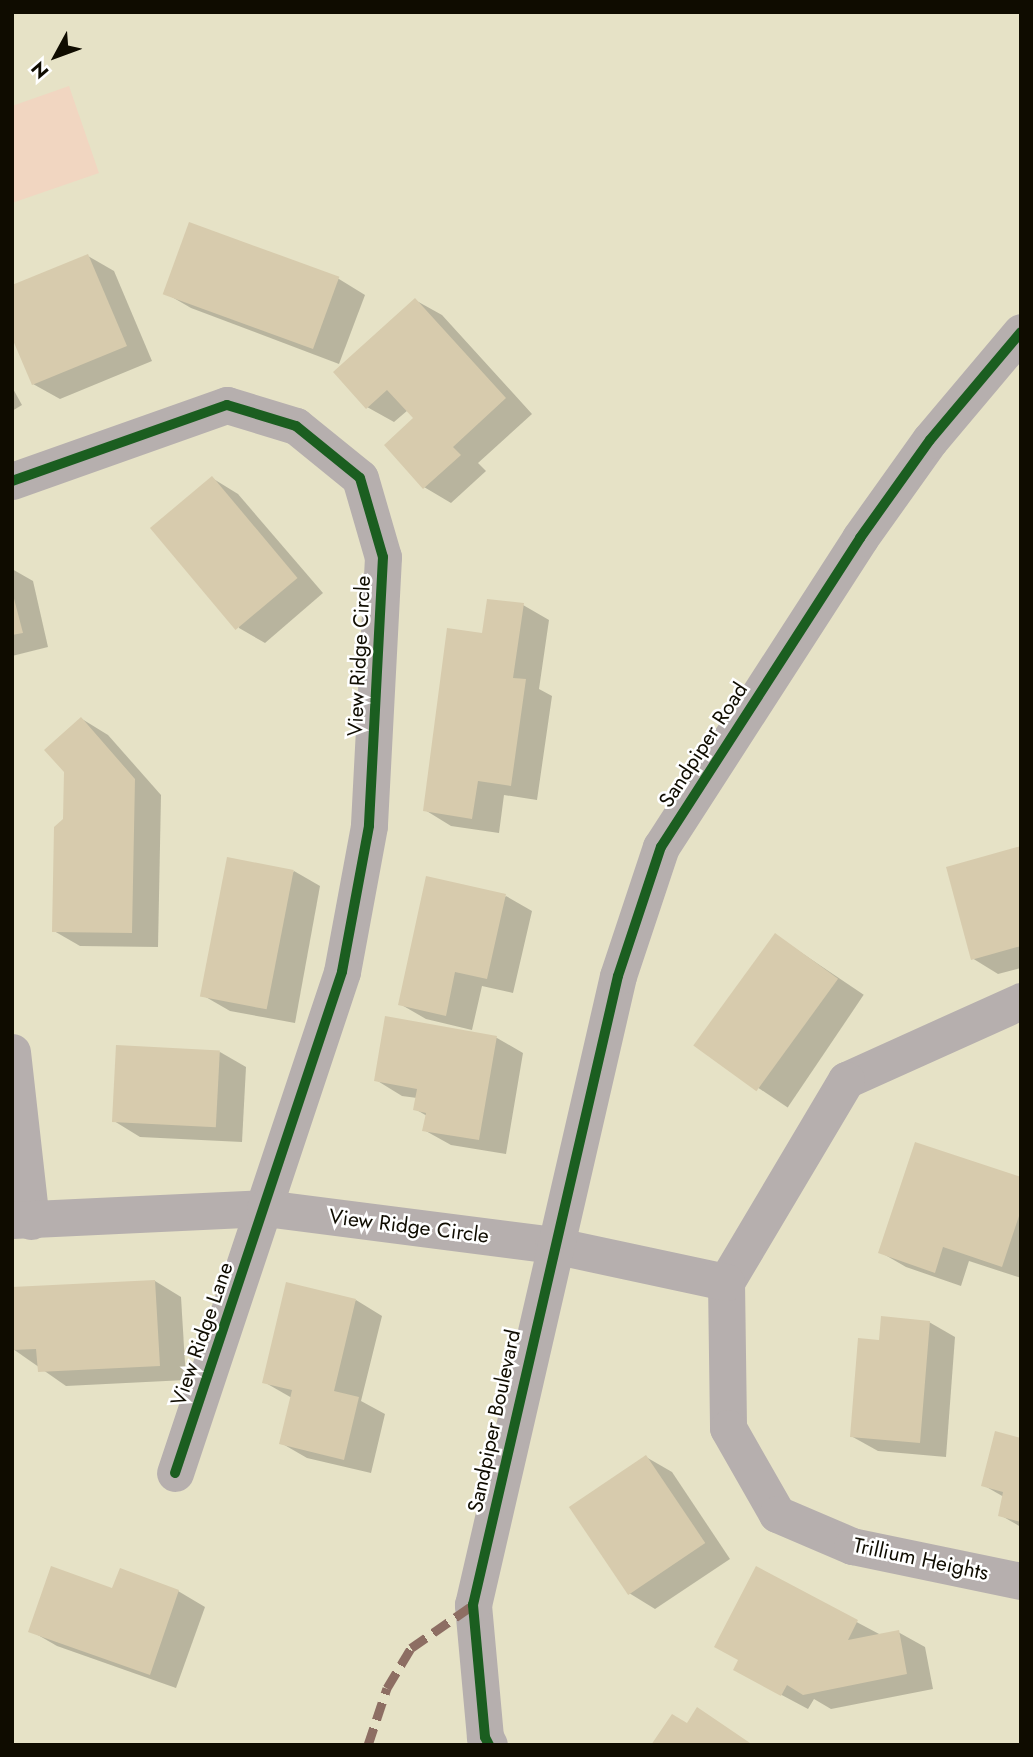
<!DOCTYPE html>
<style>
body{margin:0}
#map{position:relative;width:1033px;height:1757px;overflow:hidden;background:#e6e2c6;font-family:Jost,sans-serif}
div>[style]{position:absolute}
.green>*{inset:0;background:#f1d6c1}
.shadow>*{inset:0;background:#0003;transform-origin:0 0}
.building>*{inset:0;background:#d7cbad;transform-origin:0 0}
.minor>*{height:37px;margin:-18.5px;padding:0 18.5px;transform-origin:18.5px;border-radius:18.5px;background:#b6afae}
.quiet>*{height:9px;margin-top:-4.5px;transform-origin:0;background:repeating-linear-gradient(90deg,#8d6e63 0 18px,transparent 0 27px)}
.cycleway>*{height:10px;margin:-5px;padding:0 5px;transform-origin:5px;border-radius:5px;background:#1b5e20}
span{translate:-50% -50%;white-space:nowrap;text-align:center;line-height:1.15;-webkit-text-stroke:5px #fff;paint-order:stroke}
.street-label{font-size:21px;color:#0f0c00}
.frame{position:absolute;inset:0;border:14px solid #0f0c00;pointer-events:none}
.north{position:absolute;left:21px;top:21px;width:70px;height:70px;-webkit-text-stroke:5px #fff;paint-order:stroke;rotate:229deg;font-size:19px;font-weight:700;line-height:28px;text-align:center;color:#0f0c00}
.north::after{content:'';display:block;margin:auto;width:24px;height:32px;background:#0f0c00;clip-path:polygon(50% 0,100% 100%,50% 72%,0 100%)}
</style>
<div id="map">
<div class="green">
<div style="clip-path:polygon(69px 86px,99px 173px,12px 203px,12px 106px)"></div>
</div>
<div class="shadow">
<div style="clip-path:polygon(190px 224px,339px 279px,365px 295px,339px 364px,191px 308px,165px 293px)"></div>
<div style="clip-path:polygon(88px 256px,114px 271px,152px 361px,60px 399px,33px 384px)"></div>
<div style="clip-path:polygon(415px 300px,442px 315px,532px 414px,478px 463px,486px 471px,451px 503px,424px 487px,416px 419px,408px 410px,394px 422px,367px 407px)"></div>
<div style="clip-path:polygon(12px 387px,22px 405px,12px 411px)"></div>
<div style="clip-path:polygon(212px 478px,238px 494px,323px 593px,265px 643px,239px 628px)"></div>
<div style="clip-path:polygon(12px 569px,33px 581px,48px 647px,12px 656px)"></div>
<div style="clip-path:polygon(523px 605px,549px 620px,539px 689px,552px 696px,537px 800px,504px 795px,499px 833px,451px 826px,425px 810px,484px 635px)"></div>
<div style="clip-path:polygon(82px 719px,108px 735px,161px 795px,158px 947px,80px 946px,54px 931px)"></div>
<div style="clip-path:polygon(1021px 848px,1021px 968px,998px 974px,972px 958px)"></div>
<div style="clip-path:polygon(294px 871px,320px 886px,295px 1023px,230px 1011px,204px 996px)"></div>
<div style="clip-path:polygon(506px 896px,532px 911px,513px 993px,482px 986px,472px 1030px,426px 1019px,400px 1004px)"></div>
<div style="left:775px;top:935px;width:107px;height:136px;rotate:34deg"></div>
<div style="clip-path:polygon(386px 1018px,497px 1038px,523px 1053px,506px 1154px,451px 1145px,424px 1130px,427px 1116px,415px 1109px,417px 1098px,402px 1096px,376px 1080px)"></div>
<div style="clip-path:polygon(220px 1052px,246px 1067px,242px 1142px,140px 1137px,114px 1121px)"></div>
<div style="clip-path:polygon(1021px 1179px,1021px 1278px,969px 1261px,961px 1286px,906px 1267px,880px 1252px)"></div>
<div style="clip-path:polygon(155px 1281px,181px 1297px,186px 1380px,66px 1386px,13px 1349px)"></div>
<div style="clip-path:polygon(356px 1300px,382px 1316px,361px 1401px,385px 1414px,371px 1473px,307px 1458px,281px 1443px,292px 1398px,264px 1382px)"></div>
<div style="clip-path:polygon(929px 1322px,955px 1337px,946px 1457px,878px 1451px,851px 1436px,880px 1342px)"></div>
<div style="clip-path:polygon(1021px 1439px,1021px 1527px,1000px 1515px,1004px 1497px,983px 1485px)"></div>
<div style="clip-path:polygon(646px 1457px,672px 1472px,730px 1559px,655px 1609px,629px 1593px)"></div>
<div style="clip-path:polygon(757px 1569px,881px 1635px,898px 1632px,925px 1647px,933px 1689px,831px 1709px,814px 1699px,808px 1709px,761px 1684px)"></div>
<div style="clip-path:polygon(113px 1590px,178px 1591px,205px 1607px,176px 1688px,57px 1646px,31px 1631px)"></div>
</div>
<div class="building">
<div style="left:189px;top:222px;width:160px;height:77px;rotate:20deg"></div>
<div style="clip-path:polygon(88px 254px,127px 346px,32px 385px,12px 338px,12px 285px)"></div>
<div style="clip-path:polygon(415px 298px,506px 398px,453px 447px,461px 455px,423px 489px,384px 445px,413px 418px,387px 390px,366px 409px,333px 372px)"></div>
<div style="left:212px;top:476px;width:133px;height:81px;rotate:50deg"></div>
<div style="clip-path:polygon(12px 591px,23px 633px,12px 635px)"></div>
<div style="clip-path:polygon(487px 599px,524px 603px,513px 678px,526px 679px,511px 786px,478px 781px,472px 819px,423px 811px,447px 628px,482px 633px)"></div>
<div style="clip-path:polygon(81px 717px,135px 779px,132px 933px,52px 932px,54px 827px,63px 819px,64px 772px,44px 750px)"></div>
<div style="clip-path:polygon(1021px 846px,1021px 946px,971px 960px,946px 867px)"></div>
<div style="left:227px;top:857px;width:68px;height:142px;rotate:11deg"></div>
<div style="clip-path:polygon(426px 876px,506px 894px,487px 979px,455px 972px,446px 1016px,398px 1005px)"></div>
<div style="left:775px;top:933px;width:78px;height:139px;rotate:36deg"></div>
<div style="clip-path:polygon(385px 1016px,497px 1036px,479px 1140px,422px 1131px,426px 1113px,413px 1110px,417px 1089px,374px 1081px)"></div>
<div style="left:116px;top:1045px;width:104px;height:77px;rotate:3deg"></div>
<div style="clip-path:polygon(915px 1142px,1021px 1177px,1021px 1210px,1002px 1267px,943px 1247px,935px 1273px,878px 1253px)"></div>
<div style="clip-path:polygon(155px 1280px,160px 1366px,38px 1372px,36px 1349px,12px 1350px,12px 1287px)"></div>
<div style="clip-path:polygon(286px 1282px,356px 1299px,334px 1391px,359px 1397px,344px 1460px,279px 1444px,292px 1390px,262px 1383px)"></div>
<div style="clip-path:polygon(881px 1316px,930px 1321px,920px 1443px,850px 1437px,858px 1338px,879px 1340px)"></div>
<div style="clip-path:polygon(995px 1431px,1021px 1438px,1021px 1522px,998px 1516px,1003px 1492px,981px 1486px)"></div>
<div style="left:646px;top:1455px;width:106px;height:93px;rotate:56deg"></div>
<div style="clip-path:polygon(51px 1566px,112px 1588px,120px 1568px,179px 1590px,150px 1675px,28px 1632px)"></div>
<div style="clip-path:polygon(756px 1566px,858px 1620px,848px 1640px,899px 1630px,907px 1674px,803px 1695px,787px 1685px,781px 1696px,733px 1670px,738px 1660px,714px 1647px)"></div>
<div style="clip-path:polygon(697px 1707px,753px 1745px,651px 1745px,672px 1714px,687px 1723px)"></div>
</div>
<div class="minor">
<div style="left:12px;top:481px;width:228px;rotate:-19.5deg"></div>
<div style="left:227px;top:405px;width:72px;rotate:16.9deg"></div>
<div style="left:296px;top:426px;width:82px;rotate:39.1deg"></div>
<div style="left:360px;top:478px;width:82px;rotate:73.8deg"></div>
<div style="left:383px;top:557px;width:269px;rotate:93deg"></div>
<div style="left:369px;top:826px;width:148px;rotate:100.5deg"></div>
<div style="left:342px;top:972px;width:528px;rotate:108.43deg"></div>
<div style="left:1021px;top:1001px;width:192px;rotate:155.7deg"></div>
<div style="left:846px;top:1080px;width:235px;rotate:120.7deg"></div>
<div style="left:726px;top:1282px;width:146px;rotate:89.2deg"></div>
<div style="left:728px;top:1428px;width:99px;rotate:60.3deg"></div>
<div style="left:777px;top:1514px;width:82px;rotate:23.1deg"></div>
<div style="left:852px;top:1546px;width:173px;rotate:11.7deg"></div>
<div style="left:12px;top:1052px;width:170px;rotate:83.6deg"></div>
<div style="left:12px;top:1220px;width:253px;rotate:-2.7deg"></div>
<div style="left:265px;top:1208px;width:290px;rotate:7.3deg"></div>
<div style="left:553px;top:1245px;width:177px;rotate:12.1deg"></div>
<div style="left:489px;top:1745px;width:9px;rotate:-117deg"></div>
<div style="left:485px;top:1737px;width:133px;rotate:-95.2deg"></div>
<div style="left:473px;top:1605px;width:645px;rotate:-77.02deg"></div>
<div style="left:618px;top:976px;width:136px;rotate:-71.6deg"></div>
<div style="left:661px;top:847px;width:368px;rotate:-57.2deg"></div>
<div style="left:860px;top:538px;width:120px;rotate:-54.5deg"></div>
<div style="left:930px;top:440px;width:141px;rotate:-49.9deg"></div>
</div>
<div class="quiet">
<div style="left:368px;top:1745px;width:60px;rotate:-71.6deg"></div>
<div style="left:387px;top:1688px;width:47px;rotate:-59deg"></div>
<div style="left:411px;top:1648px;width:75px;rotate:-34.7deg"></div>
</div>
<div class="cycleway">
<div style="left:12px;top:481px;width:228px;rotate:-19.5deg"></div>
<div style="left:227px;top:405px;width:72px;rotate:16.9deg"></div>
<div style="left:296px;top:426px;width:82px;rotate:39.1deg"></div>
<div style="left:360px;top:478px;width:82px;rotate:73.8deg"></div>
<div style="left:383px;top:557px;width:269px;rotate:93deg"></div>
<div style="left:369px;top:826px;width:148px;rotate:100.5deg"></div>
<div style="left:342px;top:972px;width:528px;rotate:108.43deg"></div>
<div style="left:489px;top:1745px;width:9px;rotate:-117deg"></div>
<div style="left:485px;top:1737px;width:133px;rotate:-95.2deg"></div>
<div style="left:473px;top:1605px;width:645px;rotate:-77.02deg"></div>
<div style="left:618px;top:976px;width:136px;rotate:-71.6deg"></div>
<div style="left:661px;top:847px;width:368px;rotate:-57.2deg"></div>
<div style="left:860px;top:538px;width:120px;rotate:-54.5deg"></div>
<div style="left:930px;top:440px;width:141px;rotate:-49.9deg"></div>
</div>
<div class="street-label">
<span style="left:359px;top:656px;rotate:-87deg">View Ridge Circle</span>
<span style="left:703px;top:745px;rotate:-57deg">Sandpiper Road</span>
<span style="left:409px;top:1226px;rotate:7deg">View Ridge Circle</span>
<span style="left:202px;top:1334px;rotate:-71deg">View Ridge Lane</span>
<span style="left:494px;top:1421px;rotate:-78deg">Sandpiper Boulevard</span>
<span style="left:921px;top:1559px;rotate:12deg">Trillium Heights</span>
</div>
<div class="frame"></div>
<div class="north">N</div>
</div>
